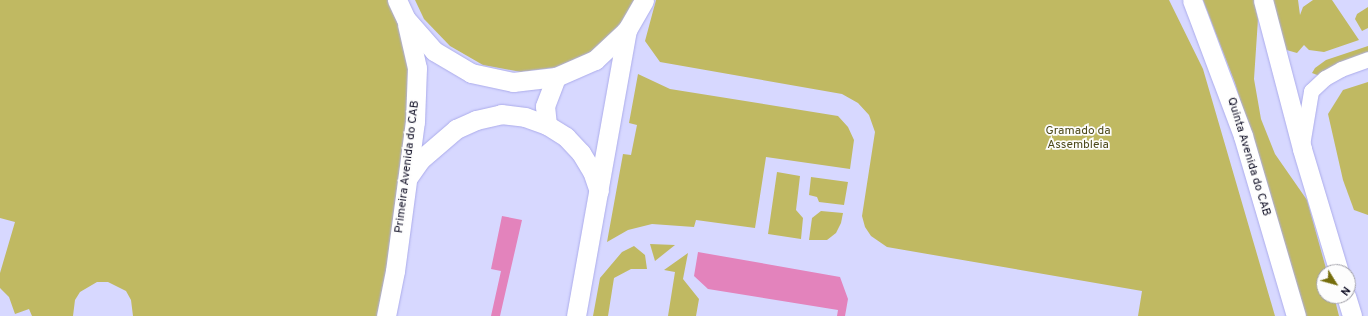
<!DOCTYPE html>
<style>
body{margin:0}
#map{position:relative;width:1368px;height:316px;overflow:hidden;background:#d7d8ff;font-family:Overpass,sans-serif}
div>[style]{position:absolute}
.green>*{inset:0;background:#c0b962}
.water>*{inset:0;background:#e383bc}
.roads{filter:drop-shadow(0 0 1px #acaceb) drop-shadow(0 0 1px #acaceb)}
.minor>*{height:15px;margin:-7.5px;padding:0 7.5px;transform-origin:7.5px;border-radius:7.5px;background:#fff}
.major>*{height:19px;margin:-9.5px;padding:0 9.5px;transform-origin:9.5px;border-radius:9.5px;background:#fff}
span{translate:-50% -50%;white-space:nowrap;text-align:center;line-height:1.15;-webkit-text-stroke:3.5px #fdfdfd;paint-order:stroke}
.park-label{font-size:12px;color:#4e4a1b}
.street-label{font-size:12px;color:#111026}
.north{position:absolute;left:1316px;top:264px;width:40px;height:40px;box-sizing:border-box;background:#fdfdfd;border:1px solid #9f9ea7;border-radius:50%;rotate:127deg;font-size:11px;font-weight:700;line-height:16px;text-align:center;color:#111026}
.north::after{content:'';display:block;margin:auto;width:14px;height:18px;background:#766e0d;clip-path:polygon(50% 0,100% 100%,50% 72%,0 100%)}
</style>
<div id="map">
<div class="green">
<div style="clip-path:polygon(0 0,397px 0,417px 68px,381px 316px,133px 316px,131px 300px,126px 291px,108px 282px,97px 282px,80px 292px,75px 300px,73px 316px,32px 316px,29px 309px,15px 314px,9px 297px,0 288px,0 273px,15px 222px,0 218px)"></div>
<div style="clip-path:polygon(415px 0,635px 0,622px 25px,594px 51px,559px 67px,521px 72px,483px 65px,450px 46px,424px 19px)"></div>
<div style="clip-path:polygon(656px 0,1169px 0,1203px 69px,1275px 316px,1138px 316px,1142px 291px,887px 247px,871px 236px,865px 227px,862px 216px,875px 132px,869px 115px,858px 103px,842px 94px,660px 62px,645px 41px)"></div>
<div style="clip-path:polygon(1203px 0,1254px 0,1258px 19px,1254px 79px,1261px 119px,1275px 154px,1307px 200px,1327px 272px,1324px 272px,1324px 296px,1334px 296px,1339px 316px,1304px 316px,1235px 83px)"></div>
<div style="clip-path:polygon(1263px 0,1298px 0,1300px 15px,1303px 7px,1313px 0,1332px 0,1359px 40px,1324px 52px,1309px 50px,1304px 45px,1297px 53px,1283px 49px)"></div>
<div style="clip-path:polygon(1368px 7px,1368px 28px,1362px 31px,1355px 19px,1357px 14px)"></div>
<div style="clip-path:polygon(1368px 46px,1368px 59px,1325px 78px,1312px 73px,1315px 68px,1326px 60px)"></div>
<div style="clip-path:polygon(638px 74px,670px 89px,838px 116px,848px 127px,854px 140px,850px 169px,766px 157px,755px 228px,696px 220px,694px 227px,652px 224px,628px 230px,607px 242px,623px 154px,631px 155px,637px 125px,629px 123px)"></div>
<div style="clip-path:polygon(1368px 82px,1368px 215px,1354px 210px,1343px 180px,1328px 114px,1343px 90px)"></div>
<div style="clip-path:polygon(777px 172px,800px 176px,796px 210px,803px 218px,801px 239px,768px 234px)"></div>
<div style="clip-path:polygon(811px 177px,848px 182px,844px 205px,819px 202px,817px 197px,809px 195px)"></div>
<div style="clip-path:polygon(821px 211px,843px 213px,841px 223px,836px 233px,827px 240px,809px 240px,812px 218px)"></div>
<div style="clip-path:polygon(650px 244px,675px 245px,655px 261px)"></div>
<div style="clip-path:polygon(634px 246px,645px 255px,647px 269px,631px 269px,614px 278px,608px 316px,593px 316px,600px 278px,622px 252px)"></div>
<div style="clip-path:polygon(688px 253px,683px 279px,699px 299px,696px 316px,668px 316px,675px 272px,664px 270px)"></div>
</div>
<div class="water">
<div style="clip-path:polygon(502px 216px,522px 220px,500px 316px,491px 316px,501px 271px,491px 269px)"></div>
<div style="clip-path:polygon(698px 252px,840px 277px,848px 299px,845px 316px,837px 316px,838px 310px,708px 289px,694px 276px)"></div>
</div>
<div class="roads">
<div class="minor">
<div style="left:1302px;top:145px;width:55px;rotate:-80.5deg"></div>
<div style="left:1311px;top:91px;width:19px;rotate:-43deg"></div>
<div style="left:1325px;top:78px;width:18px;rotate:-29deg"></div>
<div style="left:1341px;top:69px;width:29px;rotate:-20deg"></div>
</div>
<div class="major">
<div style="left:397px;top:0;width:21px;rotate:65deg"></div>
<div style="left:406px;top:19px;width:43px;rotate:48.8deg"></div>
<div style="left:434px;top:51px;width:43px;rotate:30.7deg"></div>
<div style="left:471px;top:73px;width:43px;rotate:12.1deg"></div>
<div style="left:513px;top:82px;width:43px;rotate:-6.6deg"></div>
<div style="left:556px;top:77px;width:43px;rotate:-23.6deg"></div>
<div style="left:595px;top:60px;width:44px;rotate:-43.2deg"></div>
<div style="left:627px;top:30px;width:34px;rotate:-60deg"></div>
<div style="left:1192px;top:0;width:145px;rotate:69.4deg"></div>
<div style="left:1243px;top:136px;width:188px;rotate:73.6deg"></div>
<div style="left:1263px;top:0;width:154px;rotate:75.3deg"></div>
<div style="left:1302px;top:149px;width:128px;rotate:73.3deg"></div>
<div style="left:547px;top:125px;width:19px;rotate:-96deg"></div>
<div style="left:545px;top:106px;width:31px;rotate:-69deg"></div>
<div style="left:409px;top:176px;width:19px;rotate:-55deg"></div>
<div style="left:420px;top:160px;width:48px;rotate:-40.7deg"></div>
<div style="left:456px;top:129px;width:22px;rotate:-24deg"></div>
<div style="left:476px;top:120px;width:26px;rotate:-13deg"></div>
<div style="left:501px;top:114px;width:24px;rotate:7deg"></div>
<div style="left:525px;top:117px;width:23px;rotate:20deg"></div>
<div style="left:547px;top:125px;width:22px;rotate:32deg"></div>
<div style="left:566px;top:137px;width:22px;rotate:47deg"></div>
<div style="left:581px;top:153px;width:21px;rotate:59deg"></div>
<div style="left:592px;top:171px;width:21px;rotate:71deg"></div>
<div style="left:1346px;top:296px;width:21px;rotate:73deg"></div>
<div style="left:386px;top:316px;width:46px;rotate:-78.7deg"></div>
<div style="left:395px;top:271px;width:150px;rotate:-82.4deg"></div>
<div style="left:415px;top:122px;width:54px;rotate:-87.9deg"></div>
<div style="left:417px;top:68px;width:45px;rotate:-102.8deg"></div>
<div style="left:576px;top:316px;width:291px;rotate:-79.9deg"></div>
</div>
</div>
<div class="park-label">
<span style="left:1078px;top:139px">Gramado da<br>Assembleia</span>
</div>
<div class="street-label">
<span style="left:1248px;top:157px;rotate:73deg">Quinta Avenida do CAB</span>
<span style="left:408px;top:167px;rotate:-83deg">Primeira Avenida do CAB</span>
</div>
<div class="north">N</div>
</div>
